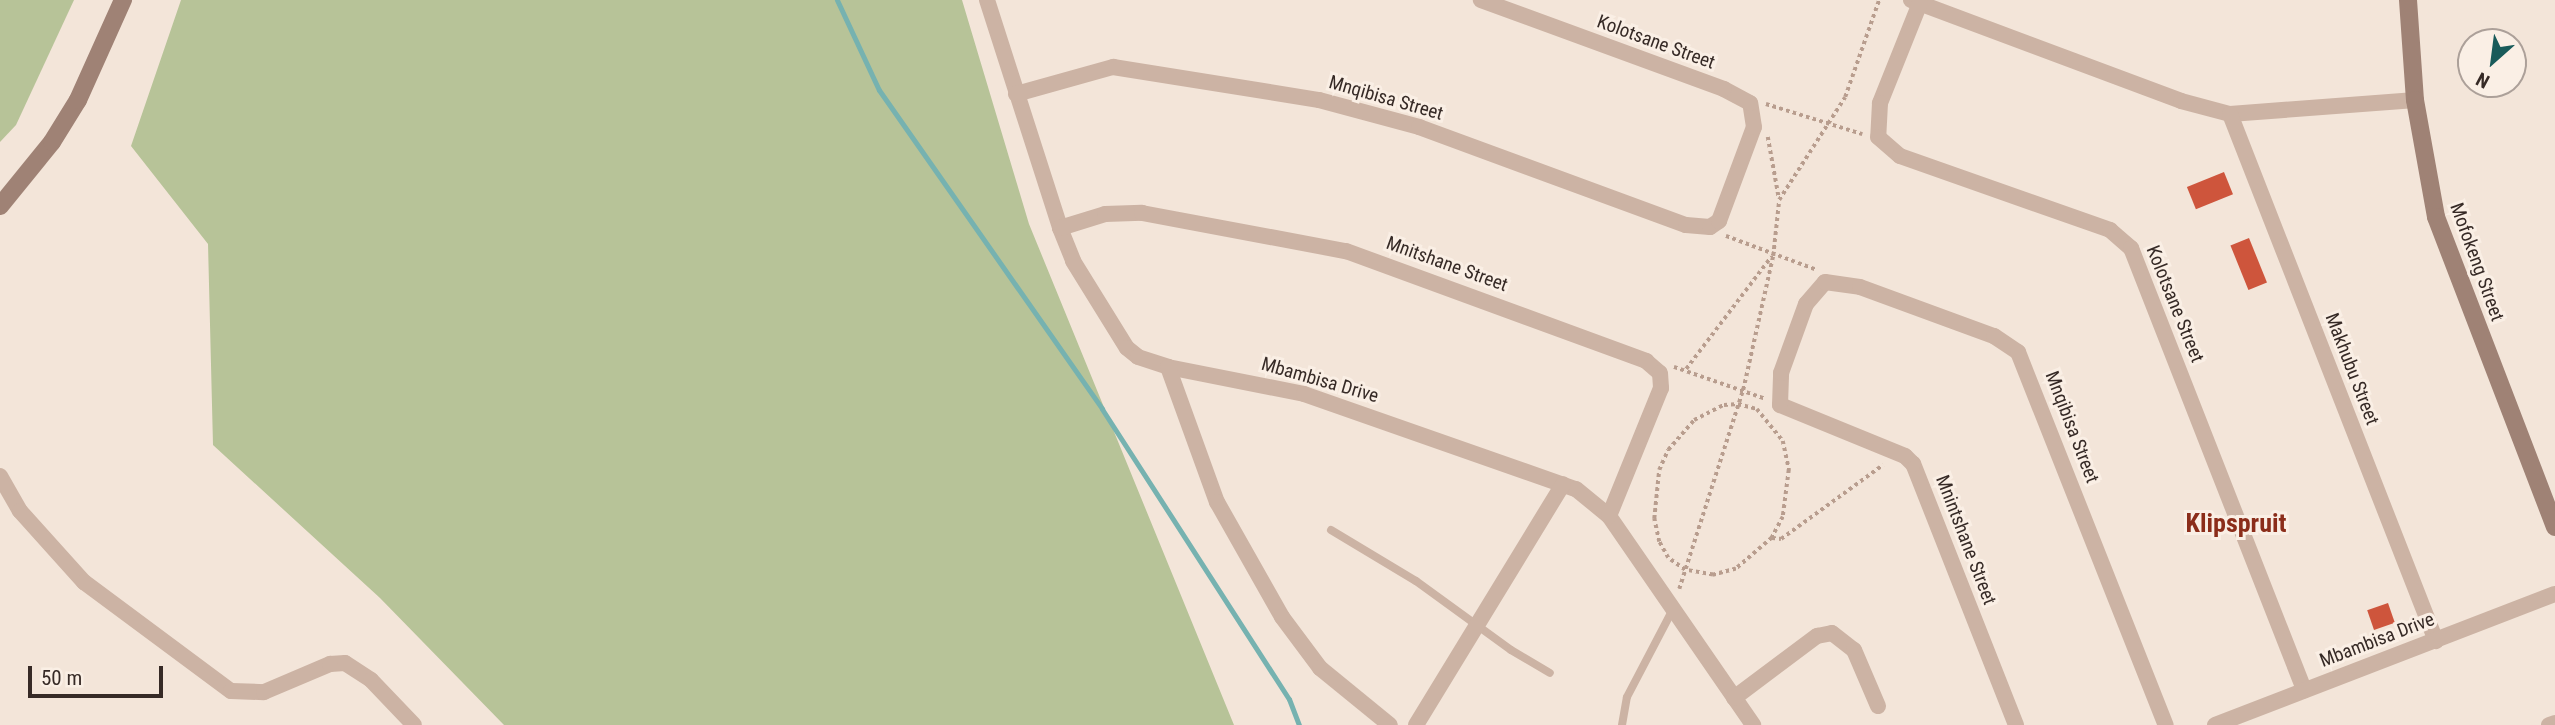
<!DOCTYPE html>
<style>
body{margin:0}
#map{position:relative;width:2555px;height:725px;overflow:hidden;background:#f3e5d9;font-family:"Roboto Condensed",sans-serif}
div>[style]{position:absolute}
.green>*{inset:0;background:#b7c398}
.stream>*{height:5px;margin:-2.5px;padding:0 2.5px;transform-origin:2.5px;border-radius:2.5px;background:#76b2b0}
.building>*{inset:0;background:#ce553c;transform-origin:0 0}
.path>*{height:3.5px;margin-top:-1.75px;transform-origin:0;background:repeating-linear-gradient(90deg,#b89d8e 0 3.5px,transparent 0 7px)}
.lane>*{height:8px;margin:-4px;padding:0 4px;transform-origin:4px;border-radius:4px;background:#ccb3a4}
.street>*{height:16px;margin:-8px;padding:0 8px;transform-origin:8px;border-radius:8px;background:#ccb3a4}
.secondary>*{height:18px;margin:-9px;padding:0 9px;transform-origin:9px;border-radius:9px;background:#9f8275}
span{translate:-50% -50%;white-space:nowrap;text-align:center;line-height:1.15;-webkit-text-stroke:6px #faefe5;paint-order:stroke}
.street-label{font-size:19px;color:#362a26}
.district-label{font-size:26px;color:#8b2d1a;font-weight:700}
.north{position:absolute;left:2457px;top:28px;width:70px;height:70px;box-sizing:border-box;background:#faefe5;border:2px solid #aca099;border-radius:50%;rotate:208deg;font-size:19px;font-weight:700;line-height:28px;text-align:center;color:#362a26}
.north::after{content:'';display:block;margin:auto;width:24px;height:32px;background:#195b5a;clip-path:polygon(50% 0,100% 100%,50% 72%,0 100%)}
.scale{position:absolute;left:28px;top:666px;width:135px;height:32px;box-sizing:border-box;border:4px solid #362a26;border-top:0;padding-left:9px;font-size:21px;line-height:24px;white-space:nowrap;color:#362a26;-webkit-text-stroke:5px #faefe5;paint-order:stroke}
</style>
<div id="map">
<div class="green">
<div style="clip-path:polygon(0 0,74px 0,16px 125px,0 142px)"></div>
<div style="clip-path:polygon(181px 0,962px 0,1029px 224px,1234px 725px,504px 725px,380px 598px,213px 445px,208px 244px,131px 146px)"></div>
</div>
<div class="stream">
<div style="left:837px;top:0;width:99px;rotate:65deg"></div>
<div style="left:879px;top:90px;width:389px;rotate:55deg"></div>
<div style="left:1102px;top:409px;width:345px;rotate:57.2deg"></div>
<div style="left:1289px;top:699px;width:28px;rotate:69deg"></div>
</div>
<div class="building">
<div style="left:2224px;top:172px;width:24px;height:40px;rotate:68deg"></div>
<div style="left:2249px;top:238px;width:48px;height:20px;rotate:68deg"></div>
<div style="left:2388px;top:603px;width:21px;height:22px;rotate:71deg"></div>
</div>
<div class="path">
<div style="left:1766px;top:104px;width:101px;rotate:17.4deg"></div>
<div style="left:1768px;top:137px;width:62px;rotate:79.8deg"></div>
<div style="left:1726px;top:236px;width:97px;rotate:20.5deg"></div>
<div style="left:1674px;top:367px;width:97px;rotate:19.2deg"></div>
<div style="left:1686px;top:369px;width:141px;rotate:-52.8deg"></div>
<div style="left:1738px;top:404px;width:20px;rotate:15deg"></div>
<div style="left:1757px;top:409px;width:41px;rotate:50.9deg"></div>
<div style="left:1783px;top:441px;width:30px;rotate:78deg"></div>
<div style="left:1789px;top:470px;width:47px;rotate:97.3deg"></div>
<div style="left:1783px;top:517px;width:24px;rotate:118deg"></div>
<div style="left:1772px;top:538px;width:48px;rotate:139.3deg"></div>
<div style="left:1736px;top:569px;width:24px;rotate:165deg"></div>
<div style="left:1713px;top:575px;width:28px;rotate:-170deg"></div>
<div style="left:1685px;top:570px;width:21px;rotate:-145deg"></div>
<div style="left:1668px;top:558px;width:18px;rotate:-119deg"></div>
<div style="left:1659px;top:542px;width:24px;rotate:-102deg"></div>
<div style="left:1654px;top:519px;width:49px;rotate:-84.2deg"></div>
<div style="left:1659px;top:470px;width:22px;rotate:-66deg"></div>
<div style="left:1668px;top:450px;width:40px;rotate:-49deg"></div>
<div style="left:1694px;top:420px;width:34px;rotate:-27deg"></div>
<div style="left:1724px;top:405px;width:14px;rotate:-4deg"></div>
<div style="left:1772px;top:538px;width:9px;rotate:6deg"></div>
<div style="left:1781px;top:539px;width:126px;rotate:-36deg"></div>
<div style="left:1679px;top:589px;width:209px;rotate:-72.2deg"></div>
<div style="left:1743px;top:390px;width:137px;rotate:-77.4deg"></div>
<div style="left:1773px;top:256px;width:56px;rotate:-83.9deg"></div>
<div style="left:1779px;top:200px;width:122px;rotate:-57.3deg"></div>
<div style="left:1845px;top:97px;width:103px;rotate:-70.7deg"></div>
</div>
<div class="lane">
<div style="left:1331px;top:530px;width:99px;rotate:31deg"></div>
<div style="left:1416px;top:581px;width:117px;rotate:36deg"></div>
<div style="left:1511px;top:650px;width:45px;rotate:30.5deg"></div>
<div style="left:1622px;top:725px;width:28px;rotate:-80deg"></div>
<div style="left:1627px;top:697px;width:97px;rotate:-62.4deg"></div>
</div>
<div class="street">
<div style="left:987px;top:0;width:239px;rotate:72.2deg"></div>
<div style="left:1060px;top:228px;width:35px;rotate:68deg"></div>
<div style="left:1073px;top:261px;width:102px;rotate:58.2deg"></div>
<div style="left:1127px;top:348px;width:14px;rotate:39deg"></div>
<div style="left:1138px;top:357px;width:32px;rotate:18deg"></div>
<div style="left:1168px;top:367px;width:139px;rotate:11.2deg"></div>
<div style="left:1304px;top:394px;width:288px;rotate:19.3deg"></div>
<div style="left:1576px;top:489px;width:43px;rotate:39.3deg"></div>
<div style="left:1609px;top:516px;width:254px;rotate:55.4deg"></div>
<div style="left:1911px;top:0;width:288px;rotate:20.5deg"></div>
<div style="left:2181px;top:101px;width:51px;rotate:14.9deg"></div>
<div style="left:2230px;top:114px;width:186px;rotate:-4.3deg"></div>
<div style="left:1920px;top:3px;width:108px;rotate:111.8deg"></div>
<div style="left:1880px;top:103px;width:34px;rotate:93deg"></div>
<div style="left:1878px;top:137px;width:29px;rotate:41deg"></div>
<div style="left:1900px;top:156px;width:223px;rotate:19.4deg"></div>
<div style="left:2110px;top:230px;width:28px;rotate:41deg"></div>
<div style="left:2131px;top:248px;width:475px;rotate:68.6deg"></div>
<div style="left:1016px;top:94px;width:101px;rotate:-15.6deg"></div>
<div style="left:1113px;top:67px;width:209px;rotate:9.1deg"></div>
<div style="left:1319px;top:100px;width:104px;rotate:15.1deg"></div>
<div style="left:1419px;top:127px;width:284px;rotate:20.2deg"></div>
<div style="left:1686px;top:225px;width:24px;rotate:5deg"></div>
<div style="left:1710px;top:227px;width:11px;rotate:-34deg"></div>
<div style="left:1719px;top:221px;width:100px;rotate:-69.6deg"></div>
<div style="left:1754px;top:127px;width:24px;rotate:-99deg"></div>
<div style="left:1750px;top:103px;width:30px;rotate:-152deg"></div>
<div style="left:1724px;top:89px;width:259px;rotate:-159.9deg"></div>
<div style="left:2230px;top:114px;width:566px;rotate:68.65deg"></div>
<div style="left:1060px;top:228px;width:47px;rotate:-17.3deg"></div>
<div style="left:1105px;top:214px;width:37px;rotate:-2deg"></div>
<div style="left:1142px;top:213px;width:208px;rotate:10.6deg"></div>
<div style="left:1346px;top:251px;width:320px;rotate:20.1deg"></div>
<div style="left:1646px;top:361px;width:18px;rotate:41deg"></div>
<div style="left:1660px;top:373px;width:15px;rotate:86deg"></div>
<div style="left:1661px;top:388px;width:138px;rotate:112.1deg"></div>
<div style="left:1168px;top:367px;width:144px;rotate:70.1deg"></div>
<div style="left:1217px;top:502px;width:132px;rotate:60.5deg"></div>
<div style="left:1282px;top:617px;width:64px;rotate:53.3deg"></div>
<div style="left:1320px;top:668px;width:90px;rotate:39.2deg"></div>
<div style="left:0;top:476px;width:40px;rotate:60.3deg"></div>
<div style="left:20px;top:511px;width:96px;rotate:48deg"></div>
<div style="left:84px;top:582px;width:183px;rotate:36.6deg"></div>
<div style="left:231px;top:691px;width:33px;rotate:2deg"></div>
<div style="left:264px;top:692px;width:72px;rotate:-23deg"></div>
<div style="left:330px;top:664px;width:15px;rotate:-4deg"></div>
<div style="left:345px;top:663px;width:31px;rotate:33deg"></div>
<div style="left:371px;top:680px;width:62px;rotate:46.3deg"></div>
<div style="left:1734px;top:698px;width:104px;rotate:-36.8deg"></div>
<div style="left:1817px;top:636px;width:15px;rotate:-11deg"></div>
<div style="left:1832px;top:633px;width:28px;rotate:38deg"></div>
<div style="left:1854px;top:650px;width:61px;rotate:66.8deg"></div>
<div style="left:1416px;top:725px;width:282px;rotate:-58.6deg"></div>
<div style="left:2016px;top:725px;width:281px;rotate:-111.5deg"></div>
<div style="left:1913px;top:464px;width:11px;rotate:-135deg"></div>
<div style="left:1905px;top:456px;width:135px;rotate:-157.8deg"></div>
<div style="left:1780px;top:405px;width:32px;rotate:-88deg"></div>
<div style="left:1781px;top:373px;width:73px;rotate:-70.1deg"></div>
<div style="left:1806px;top:304px;width:29px;rotate:-49deg"></div>
<div style="left:1825px;top:282px;width:35px;rotate:8deg"></div>
<div style="left:1860px;top:287px;width:143px;rotate:20.1deg"></div>
<div style="left:1994px;top:336px;width:29px;rotate:34deg"></div>
<div style="left:2018px;top:352px;width:401px;rotate:68.4deg"></div>
<div style="left:2215px;top:725px;width:364px;rotate:-21.1deg"></div>
<div style="left:2549px;top:725px;width:6px;rotate:-18deg"></div>
</div>
<div class="secondary">
<div style="left:2408px;top:0;width:100px;rotate:86deg"></div>
<div style="left:2415px;top:100px;width:119px;rotate:79.8deg"></div>
<div style="left:2436px;top:217px;width:332px;rotate:69deg"></div>
<div style="left:0;top:206px;width:82px;rotate:-50.9deg"></div>
<div style="left:52px;top:142px;width:49px;rotate:-58.2deg"></div>
<div style="left:78px;top:100px;width:110px;rotate:-65.8deg"></div>
</div>
<div class="street-label">
<span style="left:1656px;top:42px;rotate:20deg">Kolotsane Street</span>
<span style="left:1386px;top:98px;rotate:16deg">Mnqibisa Street</span>
<span style="left:2477px;top:262px;rotate:70deg">Mofokeng Street</span>
<span style="left:1447px;top:264px;rotate:20deg">Mnitshane Street</span>
<span style="left:2175px;top:304px;rotate:68deg">Kolotsane Street</span>
<span style="left:2352px;top:369px;rotate:69deg">Makhubu Street</span>
<span style="left:1320px;top:380px;rotate:16deg">Mbambisa Drive</span>
<span style="left:2072px;top:427px;rotate:69deg">Mnqibisa Street</span>
<span style="left:1966px;top:540px;rotate:69deg">Mnintshane Street</span>
<span style="left:2377px;top:640px;rotate:-21deg">Mbambisa Drive</span>
</div>
<div class="district-label">
<span style="left:2236px;top:524px">Klipspruit</span>
</div>
<div class="north">N</div>
<div class="scale">50 m</div>
</div>
